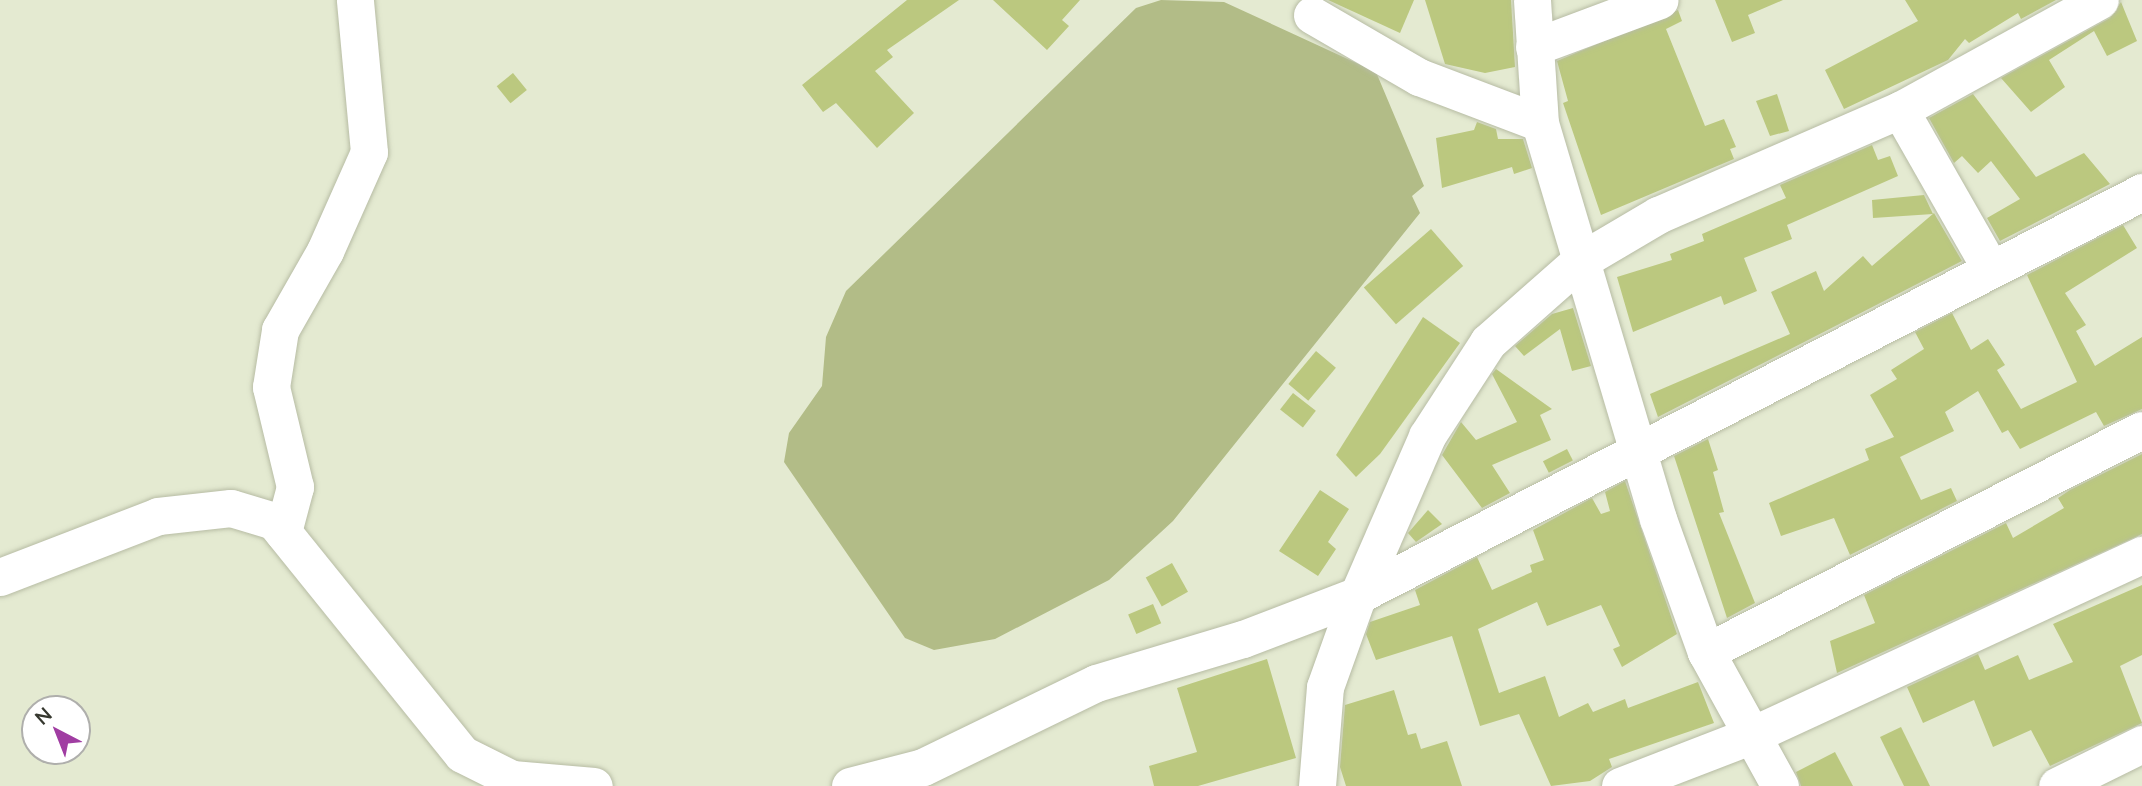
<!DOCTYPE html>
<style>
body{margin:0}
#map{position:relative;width:2142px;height:786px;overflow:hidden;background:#e4ead1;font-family:Lato,sans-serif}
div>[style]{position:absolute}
.green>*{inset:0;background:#b2bc87}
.building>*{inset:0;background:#bbc87f;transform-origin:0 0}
.roads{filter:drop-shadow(0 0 2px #b7bca4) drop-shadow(0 0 2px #b7bca4)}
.minor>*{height:37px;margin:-18.5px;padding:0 18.5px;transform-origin:18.5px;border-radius:18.5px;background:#fff}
span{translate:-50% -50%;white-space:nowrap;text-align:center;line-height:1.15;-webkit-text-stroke:6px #fff;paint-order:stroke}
.north{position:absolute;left:21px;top:695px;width:70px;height:70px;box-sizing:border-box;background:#fff;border:2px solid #afafac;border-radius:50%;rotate:318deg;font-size:19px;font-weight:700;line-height:28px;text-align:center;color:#36382f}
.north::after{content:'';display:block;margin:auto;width:24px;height:32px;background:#a03da2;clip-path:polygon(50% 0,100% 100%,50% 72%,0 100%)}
</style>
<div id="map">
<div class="green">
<div style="clip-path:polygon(1161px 0,1224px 2px,1376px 72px,1424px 186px,1412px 196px,1420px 213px,1173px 521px,1109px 580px,995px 639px,934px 650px,905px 638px,784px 462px,789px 433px,822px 386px,826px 337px,846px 291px,1136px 8px)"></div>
</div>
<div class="building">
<div style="clip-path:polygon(907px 0,959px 0,887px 50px,893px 57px,875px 71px,914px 113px,877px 148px,836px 103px,823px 112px,802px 85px)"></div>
<div style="clip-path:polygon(993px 0,1080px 0,1062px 20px,1069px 26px,1047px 50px)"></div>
<div style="clip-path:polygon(1328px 0,1414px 0,1400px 33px)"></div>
<div style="clip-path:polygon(1425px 0,1511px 0,1515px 67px,1485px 73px,1445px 64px)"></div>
<div style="clip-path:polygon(1715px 0,1783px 0,1748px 15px,1755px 33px,1732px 42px)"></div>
<div style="clip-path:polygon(1905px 0,2056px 0,2021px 19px,2018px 13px,1969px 43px,1965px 39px,1948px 60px,1844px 109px,1825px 70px,1918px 21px)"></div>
<div style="clip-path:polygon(2121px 2px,2137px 41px,2107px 56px,2094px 31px,2049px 60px,2065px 87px,2031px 112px,2001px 78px,2110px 18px)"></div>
<div style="clip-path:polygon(1678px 10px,1682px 21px,1666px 29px,1705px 126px,1724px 119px,1736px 147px,1730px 149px,1734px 159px,1601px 215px,1563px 103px,1568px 101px,1557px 61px)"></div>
<div style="left:513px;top:73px;width:22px;height:21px;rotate:51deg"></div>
<div style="clip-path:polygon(1777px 94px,1789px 131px,1770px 136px,1756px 101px)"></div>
<div style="clip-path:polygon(1973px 94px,2036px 177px,2084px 153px,2110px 184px,2000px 241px,1987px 218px,2020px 199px,1991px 161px,1978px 173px,1962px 156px,1954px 163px,1929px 118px)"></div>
<div style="clip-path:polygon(1477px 122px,1496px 129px,1498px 139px,1523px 139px,1532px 168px,1514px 174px,1512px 167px,1442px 188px,1436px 138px,1474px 130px)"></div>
<div style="clip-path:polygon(1872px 145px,1878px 160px,1890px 156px,1898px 176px,1787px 225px,1792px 239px,1744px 258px,1757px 291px,1724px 305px,1721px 296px,1633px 332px,1617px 277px,1672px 260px,1670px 254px,1704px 241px,1702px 234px,1786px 198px,1780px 185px)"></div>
<div style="clip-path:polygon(1924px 195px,1933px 214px,1873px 218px,1872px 200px)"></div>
<div style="clip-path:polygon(1934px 213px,1962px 261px,1658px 417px,1650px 394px,1790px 334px,1771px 292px,1816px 271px,1824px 291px,1863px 256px,1872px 266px)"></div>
<div style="clip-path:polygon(2123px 225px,2137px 248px,2065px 293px,2086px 325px,2076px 331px,2095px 366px,2142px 337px,2142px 409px,2104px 426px,2096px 412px,2020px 449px,2008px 430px,2002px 433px,1978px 391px,1945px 412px,1954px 431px,1900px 457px,1921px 500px,1951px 488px,1957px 501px,1850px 555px,1834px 518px,1781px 536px,1769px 503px,1869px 460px,1865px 449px,1894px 437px,1870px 395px,1897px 379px,1891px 370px,1924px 349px,1915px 332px,1952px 313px,1971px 350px,1988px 339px,2005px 365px,1997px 370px,2021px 409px,2077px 382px,2027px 275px)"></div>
<div style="left:1431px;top:229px;width:49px;height:89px;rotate:49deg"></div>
<div style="clip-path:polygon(1573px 308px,1591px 366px,1572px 371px,1560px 329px,1524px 356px,1515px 346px,1552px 314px)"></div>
<div style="clip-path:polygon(1423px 317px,1460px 343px,1380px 454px,1356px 477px,1336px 455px)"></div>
<div style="left:1316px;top:351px;width:26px;height:43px;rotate:40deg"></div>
<div style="clip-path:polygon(1496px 369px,1552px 409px,1540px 415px,1551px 440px,1492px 465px,1510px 493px,1482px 508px,1442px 455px,1461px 422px,1476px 440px,1517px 422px,1492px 374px)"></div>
<div style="left:1293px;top:393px;width:29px;height:21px;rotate:38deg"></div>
<div style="clip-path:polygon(1708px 439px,1718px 470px,1713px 472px,1724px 512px,1719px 513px,1755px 603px,1727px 618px,1674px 456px)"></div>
<div style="left:1567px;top:449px;width:13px;height:27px;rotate:63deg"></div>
<div style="clip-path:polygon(2142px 454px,2142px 534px,1837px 673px,1830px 641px,1875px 623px,1864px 595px,2006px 523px,2013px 538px,2064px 508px,2058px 498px,2070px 490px)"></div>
<div style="clip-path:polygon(1625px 481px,1677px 634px,1622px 667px,1613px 649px,1620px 646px,1601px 605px,1547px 626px,1537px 602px,1478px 629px,1499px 693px,1545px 676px,1559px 717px,1588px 703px,1593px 712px,1625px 699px,1628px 708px,1698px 682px,1714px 723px,1609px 759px,1612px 767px,1590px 781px,1551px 786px,1519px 714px,1480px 726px,1452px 636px,1376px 660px,1366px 634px,1370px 622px,1420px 605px,1415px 590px,1477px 557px,1492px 590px,1532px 572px,1530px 565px,1544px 560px,1533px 530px,1592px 498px,1601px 514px,1610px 511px,1605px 492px)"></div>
<div style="clip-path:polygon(1320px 490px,1349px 509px,1328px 542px,1336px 549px,1318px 576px,1279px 551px)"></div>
<div style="clip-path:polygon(1428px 510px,1442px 524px,1416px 542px,1408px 533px)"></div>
<div style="left:1172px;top:563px;width:33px;height:30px;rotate:61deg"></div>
<div style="clip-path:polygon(2142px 585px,2142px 655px,2120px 666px,2142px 723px,2050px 766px,2031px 730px,1993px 747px,1974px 700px,1923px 723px,1907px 687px,1978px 654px,1985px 670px,2018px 655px,2029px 680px,2073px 662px,2053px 624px)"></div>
<div style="left:1153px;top:604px;width:21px;height:27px;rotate:67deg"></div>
<div style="clip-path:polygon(1267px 659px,1296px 758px,1198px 786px,1154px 786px,1149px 766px,1197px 752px,1177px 688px)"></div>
<div style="clip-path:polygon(1394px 690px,1408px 735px,1416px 733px,1421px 749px,1447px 741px,1462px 786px,1346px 786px,1340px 767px,1345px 705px)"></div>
<div style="clip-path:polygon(1901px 727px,1930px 786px,1904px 786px,1880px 737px)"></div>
<div style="clip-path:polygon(1835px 752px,1853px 786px,1801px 786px,1796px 772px)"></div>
</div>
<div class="roads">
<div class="minor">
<div style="left:1532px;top:0;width:123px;rotate:86.3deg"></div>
<div style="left:1540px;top:123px;width:413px;rotate:73.4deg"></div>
<div style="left:1658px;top:519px;width:141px;rotate:70.2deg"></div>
<div style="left:1706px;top:652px;width:153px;rotate:61.1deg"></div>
<div style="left:1312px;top:15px;width:124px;rotate:30.1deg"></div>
<div style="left:1419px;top:77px;width:129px;rotate:20.8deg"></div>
<div style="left:1534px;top:47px;width:134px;rotate:-20.5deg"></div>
<div style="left:1900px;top:110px;width:182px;rotate:60.3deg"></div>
<div style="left:283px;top:532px;width:47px;rotate:-75.1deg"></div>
<div style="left:295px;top:487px;width:103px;rotate:-103.5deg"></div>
<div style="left:271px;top:387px;width:58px;rotate:-81deg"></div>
<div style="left:280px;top:330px;width:91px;rotate:-60.3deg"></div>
<div style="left:325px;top:251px;width:108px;rotate:-66deg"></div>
<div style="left:369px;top:152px;width:153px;rotate:-95.3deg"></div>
<div style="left:0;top:577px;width:169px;rotate:-21.1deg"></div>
<div style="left:158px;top:516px;width:73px;rotate:-6.3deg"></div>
<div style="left:231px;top:508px;width:45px;rotate:16.8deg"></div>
<div style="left:274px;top:521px;width:299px;rotate:51.1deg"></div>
<div style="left:462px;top:754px;width:56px;rotate:26.6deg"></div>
<div style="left:512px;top:779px;width:82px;rotate:4.9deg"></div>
<div style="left:1706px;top:652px;width:489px;rotate:-27deg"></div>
<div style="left:850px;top:786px;width:75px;rotate:-14.6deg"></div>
<div style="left:923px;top:767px;width:192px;rotate:-25.9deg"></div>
<div style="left:1096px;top:683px;width:153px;rotate:-16.7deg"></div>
<div style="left:1243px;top:639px;width:123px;rotate:-20.9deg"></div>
<div style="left:1358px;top:595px;width:882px;rotate:-27.2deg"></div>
<div style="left:1317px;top:786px;width:99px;rotate:-85.4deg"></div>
<div style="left:1325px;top:687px;width:98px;rotate:-70.3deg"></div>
<div style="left:1358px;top:595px;width:173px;rotate:-66.5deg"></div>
<div style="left:1427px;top:436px;width:112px;rotate:-57deg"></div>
<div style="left:1488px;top:342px;width:123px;rotate:-41.4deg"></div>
<div style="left:1580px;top:261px;width:91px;rotate:-30.5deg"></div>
<div style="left:1658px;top:215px;width:264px;rotate:-23.5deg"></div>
<div style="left:1900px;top:110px;width:228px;rotate:-28.8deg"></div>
<div style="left:1620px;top:786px;width:142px;rotate:-21.1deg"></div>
<div style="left:1752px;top:735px;width:430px;rotate:-24.8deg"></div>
<div style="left:2057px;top:786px;width:95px;rotate:-26.3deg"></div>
</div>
</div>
<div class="north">N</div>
</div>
